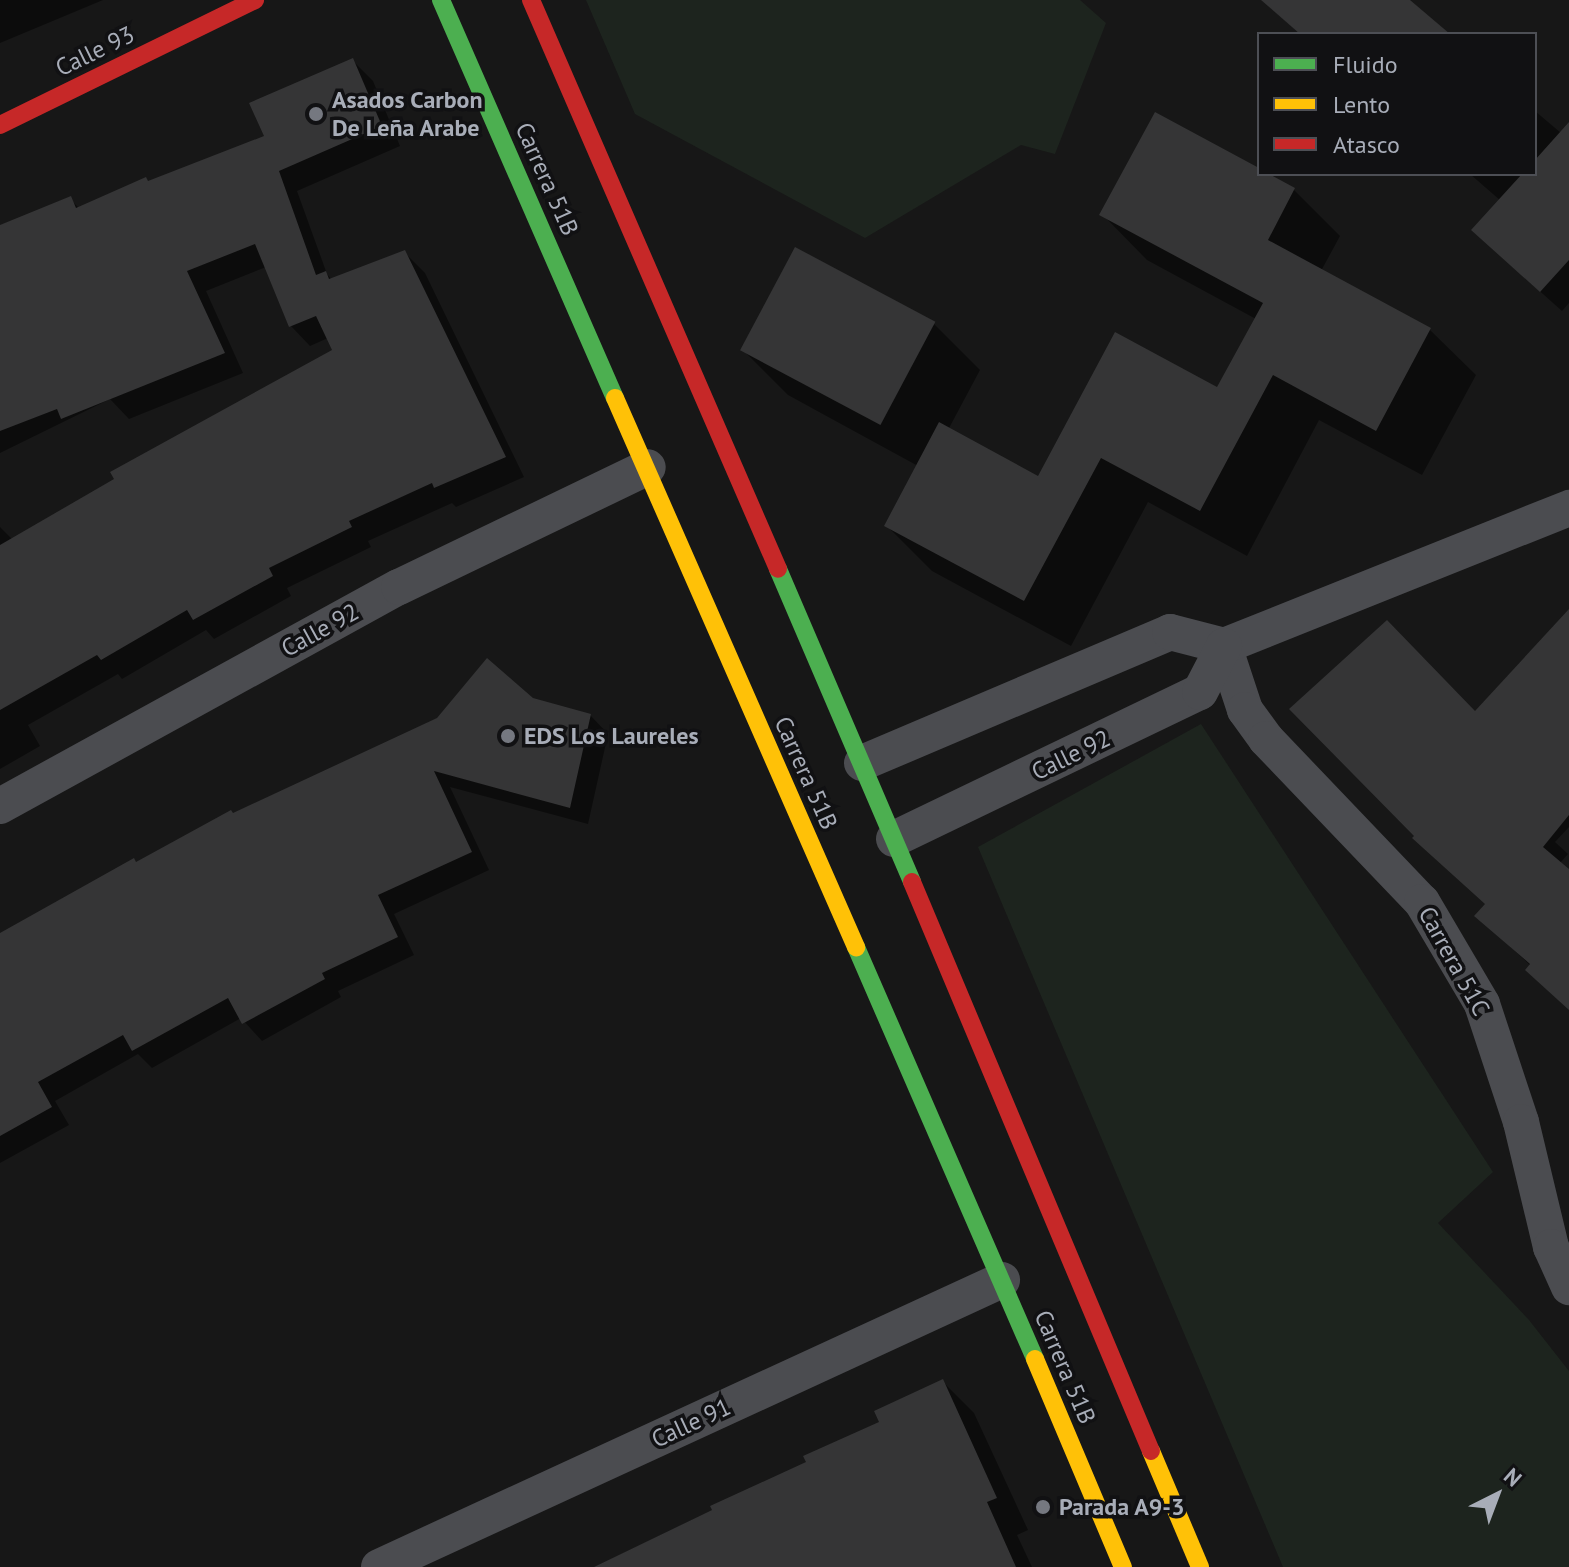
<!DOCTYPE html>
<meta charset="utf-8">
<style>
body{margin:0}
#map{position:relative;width:1569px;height:1567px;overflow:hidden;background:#171717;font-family:"PT Sans",sans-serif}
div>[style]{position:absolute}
.green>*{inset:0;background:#1d241e}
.shadow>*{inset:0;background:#0007}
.building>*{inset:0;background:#353536;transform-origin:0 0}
.street>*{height:36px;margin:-18px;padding:0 18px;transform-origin:18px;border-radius:18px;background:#4b4c50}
.fast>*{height:18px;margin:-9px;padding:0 9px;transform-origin:9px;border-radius:9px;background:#4caf50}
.slow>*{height:18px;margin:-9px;padding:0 9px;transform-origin:9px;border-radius:9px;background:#ffc107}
.jam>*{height:18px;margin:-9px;padding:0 9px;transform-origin:9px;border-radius:9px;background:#c62828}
.dots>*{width:22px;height:22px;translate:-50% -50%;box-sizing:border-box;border:4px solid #111113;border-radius:50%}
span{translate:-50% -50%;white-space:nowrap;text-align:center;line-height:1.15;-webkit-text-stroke:7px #111113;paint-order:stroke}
.street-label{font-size:24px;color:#a8adb8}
.poi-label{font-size:24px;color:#a8adb8;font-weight:700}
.left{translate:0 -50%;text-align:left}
.legend{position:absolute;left:1257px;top:32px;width:280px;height:144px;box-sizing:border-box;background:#111113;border:2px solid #4d4f55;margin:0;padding:10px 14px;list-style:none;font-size:24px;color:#a8adb8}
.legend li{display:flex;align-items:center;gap:16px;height:40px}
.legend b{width:40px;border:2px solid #4d4f55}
.north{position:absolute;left:1457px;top:1455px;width:80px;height:80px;-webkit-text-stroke:6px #111113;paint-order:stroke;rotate:42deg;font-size:22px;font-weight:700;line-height:32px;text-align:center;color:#a8adb8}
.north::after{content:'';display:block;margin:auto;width:28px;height:36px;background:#a8adb8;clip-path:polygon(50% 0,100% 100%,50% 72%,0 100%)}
</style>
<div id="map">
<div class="green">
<div style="clip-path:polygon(586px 0,1080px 0,1106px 23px,1055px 154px,1021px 145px,865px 238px,635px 114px)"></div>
<div style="clip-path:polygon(1201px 724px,1493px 1172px,1438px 1223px,1529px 1320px,1569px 1371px,1569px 1567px,1283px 1567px,978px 847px)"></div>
</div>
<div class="shadow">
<div style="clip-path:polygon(0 0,103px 0,0 43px)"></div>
<div style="clip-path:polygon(353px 61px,373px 81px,400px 146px,297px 191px,327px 274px,332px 280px,405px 253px,425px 273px,524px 477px,456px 507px,452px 503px,368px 541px,371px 547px,287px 588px,291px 596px,214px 639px,206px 630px,122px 679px,118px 674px,28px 725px,40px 746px,0 769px,0 527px,13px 540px,334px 350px,328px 338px,310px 346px,291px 326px,266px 267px,206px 291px,243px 373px,129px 419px,110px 399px,0 453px,0 227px,70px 199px,80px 209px,266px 137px)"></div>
<div style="clip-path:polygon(1535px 111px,1561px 133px,1569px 125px,1569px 303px,1562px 311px,1494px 250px,1501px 201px,1470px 174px,1535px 174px)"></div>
<div style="clip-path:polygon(1259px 171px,1259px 174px,1294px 190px,1340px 236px,1321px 271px,1430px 330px,1476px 375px,1422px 475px,1319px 420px,1247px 556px,1148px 502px,1071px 646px,932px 571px,886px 525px,918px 466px,788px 395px,742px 349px,934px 324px,980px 370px,948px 430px,1039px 479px,1218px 390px,1256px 319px,1147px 260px,1102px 214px)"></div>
<div style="clip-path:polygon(1569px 612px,1569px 827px,1555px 842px,1568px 854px,1559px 864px,1569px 872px,1569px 1009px,1531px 966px,1477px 916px,1487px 905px,1476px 714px)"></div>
<div style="clip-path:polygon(532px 700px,590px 715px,608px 734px,588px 824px,450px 787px,489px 870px,394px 914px,414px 955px,338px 991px,341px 997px,262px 1041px,241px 1018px,152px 1068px,138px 1054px,55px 1101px,69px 1125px,0 1163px,0 936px,233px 815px)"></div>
<div style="clip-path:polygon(942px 1381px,974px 1413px,1028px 1530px,1017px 1535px,1032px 1567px,595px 1567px,809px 1463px,882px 1423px)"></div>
</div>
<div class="building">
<div style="clip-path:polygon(1261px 0,1410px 0,1450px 34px,1300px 34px)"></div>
<div style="clip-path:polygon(353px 58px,382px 126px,279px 171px,316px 275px,326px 271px,329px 279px,405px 250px,506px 457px,434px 488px,432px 483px,349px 521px,352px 527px,269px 568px,273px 576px,193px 620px,187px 610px,101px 660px,97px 655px,0 710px,0 545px,114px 479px,110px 472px,332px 350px,316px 316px,289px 327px,255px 244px,187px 271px,225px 353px,61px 419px,57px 409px,0 431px,0 225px,71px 196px,76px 208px,146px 177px,148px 181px,264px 136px,249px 103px)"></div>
<div style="clip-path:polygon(1155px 112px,1259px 168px,1259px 174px,1269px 174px,1295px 188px,1268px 240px,1431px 328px,1376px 431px,1273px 375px,1200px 511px,1101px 458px,1024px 601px,884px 526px,939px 422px,1038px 476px,1115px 332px,1217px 387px,1263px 303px,1099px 215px)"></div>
<div style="clip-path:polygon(1569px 122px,1569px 260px,1540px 292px,1471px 230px,1522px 174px,1535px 174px,1535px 160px)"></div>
<div style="left:795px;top:247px;width:159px;height:117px;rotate:28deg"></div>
<div style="clip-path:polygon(1569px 609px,1569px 815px,1543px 847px,1569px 869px,1569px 1010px,1525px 970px,1530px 964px,1474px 916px,1485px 904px,1412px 838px,1414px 836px,1289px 709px,1387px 620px,1475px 711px)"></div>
<div style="clip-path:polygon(487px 658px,533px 698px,591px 714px,570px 808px,434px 771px,472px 852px,378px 895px,398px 937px,322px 973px,325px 979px,242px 1024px,228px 998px,132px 1051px,123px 1035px,38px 1082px,52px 1107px,0 1136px,0 933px,134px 858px,136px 862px,231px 810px,233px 813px,437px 718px)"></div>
<div style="clip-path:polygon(943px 1379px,997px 1498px,987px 1502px,1016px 1567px,594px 1567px,712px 1510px,710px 1506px,806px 1462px,803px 1456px,879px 1422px,874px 1411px)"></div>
</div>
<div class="street">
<div style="left:1224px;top:646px;width:67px;rotate:71.8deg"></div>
<div style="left:1245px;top:710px;width:36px;rotate:54deg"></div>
<div style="left:1266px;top:739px;width:226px;rotate:46.3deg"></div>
<div style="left:1422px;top:902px;width:118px;rotate:59.5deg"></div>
<div style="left:1482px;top:1004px;width:124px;rotate:71.7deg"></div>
<div style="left:1521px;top:1122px;width:129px;rotate:76.5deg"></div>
<div style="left:1551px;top:1247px;width:44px;rotate:65.8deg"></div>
<div style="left:862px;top:763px;width:335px;rotate:-23deg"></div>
<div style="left:1170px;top:632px;width:56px;rotate:14.5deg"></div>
<div style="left:1224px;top:646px;width:372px;rotate:-21.8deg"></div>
<div style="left:0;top:806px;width:455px;rotate:-28.8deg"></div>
<div style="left:399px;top:587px;width:276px;rotate:-25.7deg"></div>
<div style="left:894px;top:839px;width:339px;rotate:-25.7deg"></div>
<div style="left:1200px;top:692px;width:52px;rotate:-62.4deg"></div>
<div style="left:379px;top:1567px;width:686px;rotate:-24.73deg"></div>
</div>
<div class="fast">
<div style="left:441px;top:0;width:434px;rotate:66.4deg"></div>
<div style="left:778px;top:569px;width:340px;rotate:66.8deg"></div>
<div style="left:856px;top:947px;width:449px;rotate:66.5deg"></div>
</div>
<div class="slow">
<div style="left:615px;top:398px;width:600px;rotate:66.3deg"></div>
<div style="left:1035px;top:1359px;width:226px;rotate:67.1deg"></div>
<div style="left:1151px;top:1451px;width:126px;rotate:67.1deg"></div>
</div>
<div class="jam">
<div style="left:531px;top:0;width:620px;rotate:66.53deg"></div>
<div style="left:0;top:125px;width:284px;rotate:-26.1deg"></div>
<div style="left:912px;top:882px;width:617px;rotate:67.22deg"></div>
</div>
<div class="dots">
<div style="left:316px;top:114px;background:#757880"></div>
<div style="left:508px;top:736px;background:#757880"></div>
<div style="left:1043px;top:1507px;background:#757880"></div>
</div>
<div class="street-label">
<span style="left:95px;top:51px;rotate:-26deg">Calle 93</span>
<span style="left:547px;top:179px;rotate:66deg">Carrera 51B</span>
<span style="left:320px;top:630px;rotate:-29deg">Calle 92</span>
<span style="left:1071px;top:755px;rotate:-26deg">Calle 92</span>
<span style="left:806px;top:773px;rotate:66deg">Carrera 51B</span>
<span style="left:1454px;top:961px;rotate:61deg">Carrera 51C</span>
<span style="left:1065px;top:1367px;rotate:67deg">Carrera 51B</span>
<span style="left:691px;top:1423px;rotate:-25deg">Calle 91</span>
</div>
<div class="poi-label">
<span class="left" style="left:332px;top:114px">Asados Carbon<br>De Leña Arabe</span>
<span class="left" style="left:524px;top:736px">EDS Los Laureles</span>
<span class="left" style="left:1059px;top:1507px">Parada A9-3</span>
</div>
<ul class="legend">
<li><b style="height:10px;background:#4caf50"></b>Fluido</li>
<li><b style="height:10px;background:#ffc107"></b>Lento</li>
<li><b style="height:10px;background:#c62828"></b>Atasco</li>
</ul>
<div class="north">N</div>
</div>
